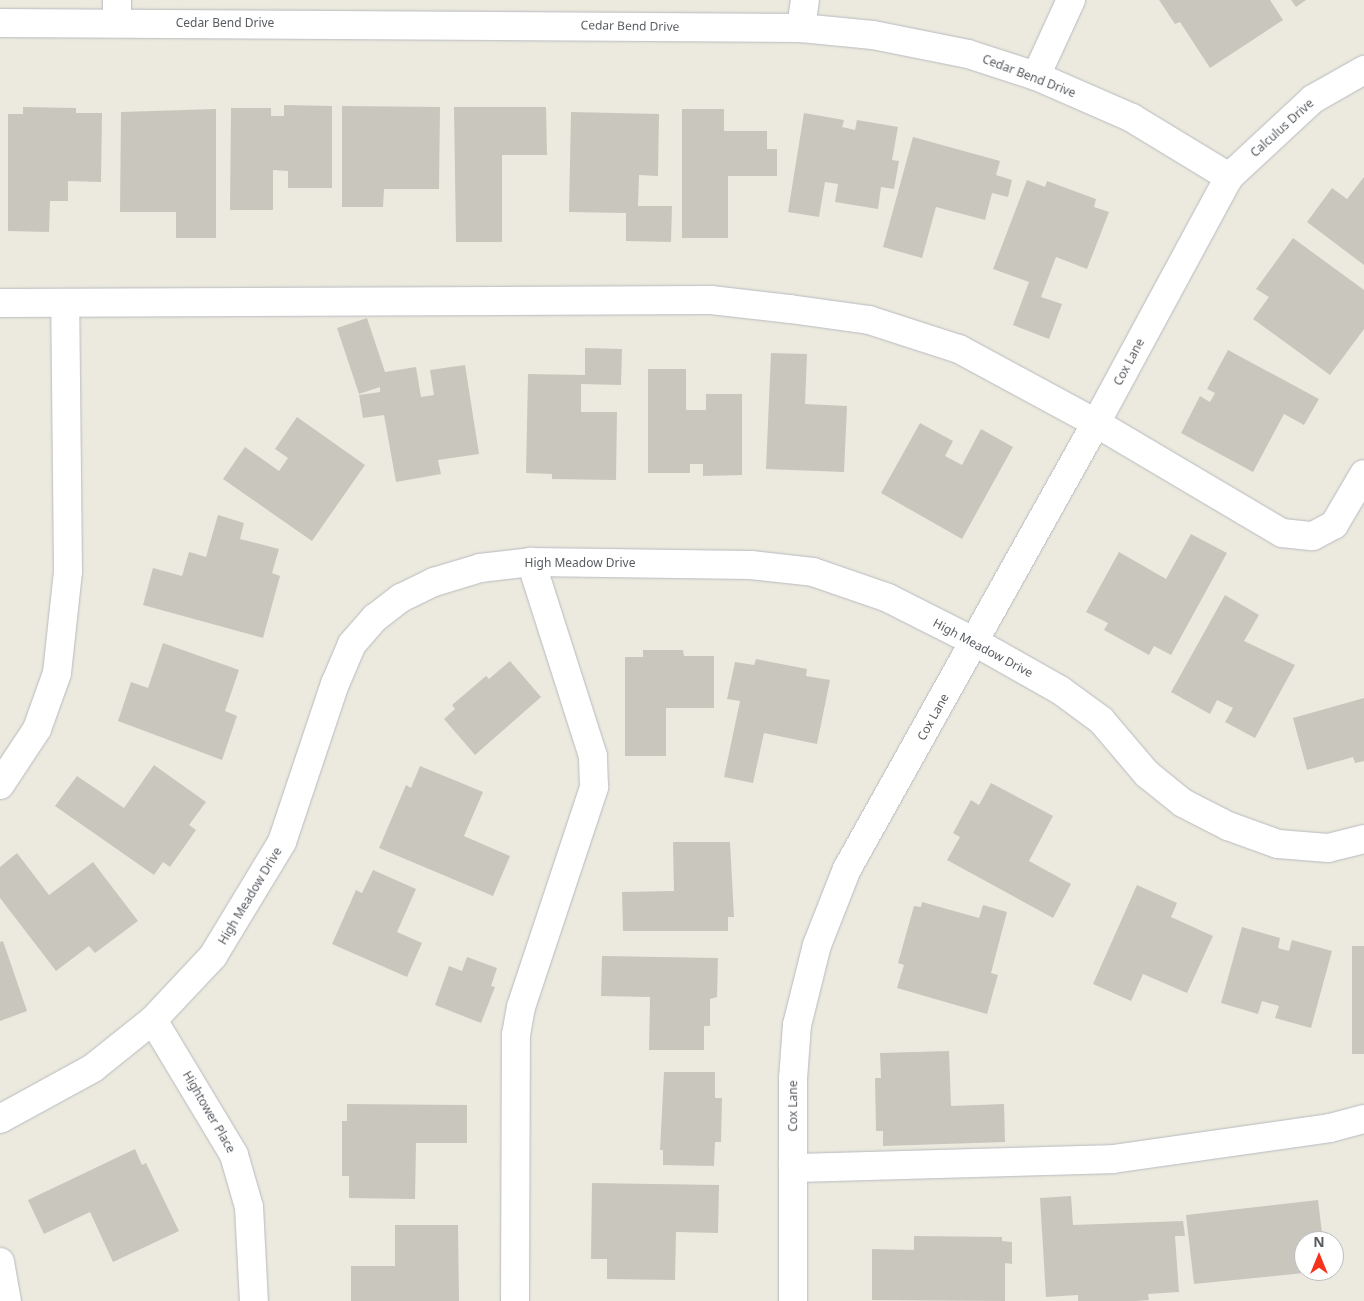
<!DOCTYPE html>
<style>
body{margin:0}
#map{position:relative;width:1364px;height:1301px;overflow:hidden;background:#eceade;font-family:"Noto Sans",sans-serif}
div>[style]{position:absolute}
.building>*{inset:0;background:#c9c6be;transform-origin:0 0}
.roads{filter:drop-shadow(0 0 1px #b7babf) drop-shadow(0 0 1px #b7babf)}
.minor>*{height:28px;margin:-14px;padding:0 14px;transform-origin:14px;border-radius:14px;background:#fff}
span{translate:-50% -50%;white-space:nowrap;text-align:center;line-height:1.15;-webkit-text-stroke:5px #fff;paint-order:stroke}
.street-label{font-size:12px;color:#585c61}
.north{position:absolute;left:1294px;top:1231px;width:50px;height:50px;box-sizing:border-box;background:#fff;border:1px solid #bcbec0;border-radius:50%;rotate:0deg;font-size:14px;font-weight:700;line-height:20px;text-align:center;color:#585c61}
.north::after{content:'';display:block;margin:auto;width:18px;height:22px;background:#f5321c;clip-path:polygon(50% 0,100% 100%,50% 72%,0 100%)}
</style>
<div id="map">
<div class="building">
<div style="clip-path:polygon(1159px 0,1270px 0,1283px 20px,1210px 68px,1180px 22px,1175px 24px)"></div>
<div style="clip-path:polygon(1291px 0,1306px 0,1296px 7px)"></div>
<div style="clip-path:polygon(284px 105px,332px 106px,332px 188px,288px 188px,288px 171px,273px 170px,273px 210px,230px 210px,231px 108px,271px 108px,271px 116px,284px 116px)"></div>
<div style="clip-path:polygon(342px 106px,440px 107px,439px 189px,384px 189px,383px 207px,342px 207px)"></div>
<div style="clip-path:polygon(23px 107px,76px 108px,76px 113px,102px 113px,101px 182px,68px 181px,68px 201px,50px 201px,49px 232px,8px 231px,8px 114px,23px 114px)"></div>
<div style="clip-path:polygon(454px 107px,546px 107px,547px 155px,502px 155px,502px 242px,456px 242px)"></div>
<div style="clip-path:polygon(216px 109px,216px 238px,176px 238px,176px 212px,120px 212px,121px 112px)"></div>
<div style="clip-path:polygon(682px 109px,724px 109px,724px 131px,767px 131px,767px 149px,777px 149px,777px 176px,728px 176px,728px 238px,682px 238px)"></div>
<div style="clip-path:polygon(571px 112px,659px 114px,658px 176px,639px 175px,638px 206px,672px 206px,671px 242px,626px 241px,626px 213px,569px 212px)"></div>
<div style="clip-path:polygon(804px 113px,844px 120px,842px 127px,855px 130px,857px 120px,898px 127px,892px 160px,899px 161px,894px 189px,881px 187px,878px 209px,835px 202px,838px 184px,825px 182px,819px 217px,788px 212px)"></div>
<div style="clip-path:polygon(913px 137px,1000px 161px,996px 175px,1012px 180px,1008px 197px,992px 193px,985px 220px,936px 207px,922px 258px,883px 247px)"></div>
<div style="clip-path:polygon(1364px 177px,1364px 265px,1307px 222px,1332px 188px,1347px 199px)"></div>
<div style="clip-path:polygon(1027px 180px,1045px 187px,1047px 181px,1096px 199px,1094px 207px,1109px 212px,1087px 269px,1056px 257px,1041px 297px,1062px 304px,1049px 339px,1013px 325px,1029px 282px,993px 269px)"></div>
<div style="clip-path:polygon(1293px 238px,1364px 290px,1364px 329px,1330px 375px,1253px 319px,1269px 297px,1256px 289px)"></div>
<div style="clip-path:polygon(367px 318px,385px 372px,416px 367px,421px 397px,434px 395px,430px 370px,465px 365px,479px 454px,438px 460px,441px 474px,396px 482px,384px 415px,363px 418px,359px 395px,380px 392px,380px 387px,359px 394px,337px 328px)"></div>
<div style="clip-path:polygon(585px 348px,622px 349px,621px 385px,581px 384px,581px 412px,617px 412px,616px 480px,552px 479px,552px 474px,526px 473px,528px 374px,585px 375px)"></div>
<div style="clip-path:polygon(1228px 350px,1319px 399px,1304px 425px,1284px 414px,1253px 472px,1181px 433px,1200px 396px,1210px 402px,1215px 393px,1207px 389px)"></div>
<div style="clip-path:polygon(771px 353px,807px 354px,805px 404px,847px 406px,844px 472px,766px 469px)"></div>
<div style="clip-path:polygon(648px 369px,686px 369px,686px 410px,706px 410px,706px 394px,742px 394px,742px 475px,703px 476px,703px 464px,690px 464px,690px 473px,648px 473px)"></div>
<div style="clip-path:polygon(297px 417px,365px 465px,312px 541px,223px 479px,245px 447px,279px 471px,288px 458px,275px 449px)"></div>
<div style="clip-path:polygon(920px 423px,953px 441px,945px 456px,962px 465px,981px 429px,1013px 447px,962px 539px,881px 493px)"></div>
<div style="clip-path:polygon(218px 515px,244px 523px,240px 539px,279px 549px,272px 573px,280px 576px,263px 638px,143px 605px,153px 568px,182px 576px,189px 552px,206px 557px)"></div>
<div style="clip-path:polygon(1191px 534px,1227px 553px,1171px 655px,1154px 646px,1149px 655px,1104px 630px,1108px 623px,1086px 612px,1119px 552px,1166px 579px)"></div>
<div style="clip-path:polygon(1225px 595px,1259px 615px,1244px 641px,1295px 665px,1255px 738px,1225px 722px,1233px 708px,1217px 700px,1210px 714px,1171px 692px)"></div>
<div style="clip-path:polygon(163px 643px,239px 670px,225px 711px,237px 716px,222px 760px,118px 721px,131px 682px,148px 688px)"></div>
<div style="clip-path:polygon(643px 650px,683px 650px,684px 656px,714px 656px,714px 708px,666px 708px,666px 756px,625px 756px,625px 657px,643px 657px)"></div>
<div style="clip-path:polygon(756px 659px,807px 669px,806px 676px,830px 680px,817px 744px,764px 733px,753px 783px,724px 777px,740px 701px,727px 699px,735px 662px,754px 665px)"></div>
<div style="clip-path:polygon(510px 661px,541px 697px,475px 755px,444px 719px,455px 709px,452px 705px,486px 676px,489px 679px)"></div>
<div style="clip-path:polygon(1364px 698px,1364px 761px,1355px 763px,1353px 757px,1307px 770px,1293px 718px)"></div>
<div style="clip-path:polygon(154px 765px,206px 802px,189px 825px,196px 830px,170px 867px,163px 862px,154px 875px,55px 806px,77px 776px,124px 808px)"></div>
<div style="clip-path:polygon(420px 766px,483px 792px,464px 836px,510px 856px,493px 896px,379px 848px,406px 785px,411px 788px)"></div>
<div style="clip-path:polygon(991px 783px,1053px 816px,1029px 861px,1071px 884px,1053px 918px,947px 860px,960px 837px,953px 833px,971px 800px,979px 805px)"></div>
<div style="clip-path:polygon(673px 842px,730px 842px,734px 917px,728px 917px,728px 931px,623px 931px,622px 892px,674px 891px)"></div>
<div style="clip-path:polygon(17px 853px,49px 895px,93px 862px,138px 921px,95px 953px,89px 946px,56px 971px,0 898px,0 867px)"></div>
<div style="clip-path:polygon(373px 870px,416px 889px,397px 932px,422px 943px,407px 977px,332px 944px,356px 890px,362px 893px)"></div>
<div style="clip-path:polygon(1137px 885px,1177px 903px,1171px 917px,1213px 936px,1187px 993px,1143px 974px,1131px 1001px,1093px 984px)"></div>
<div style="clip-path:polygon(922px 902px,979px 918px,983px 905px,1007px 912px,991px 973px,998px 975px,987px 1014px,897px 988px,904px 965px,898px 963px,914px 906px,921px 907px)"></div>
<div style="clip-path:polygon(1242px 927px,1280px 938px,1278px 948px,1289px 951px,1292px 940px,1332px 951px,1311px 1028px,1275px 1018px,1279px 1006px,1262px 1001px,1258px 1014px,1221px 1003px)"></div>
<div style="clip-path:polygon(3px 941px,27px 1011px,0 1021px,0 942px)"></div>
<div style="left:1352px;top:946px;width:12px;height:108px"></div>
<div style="clip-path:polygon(602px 956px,718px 958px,717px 997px,710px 999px,710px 1026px,704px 1026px,704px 1050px,649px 1050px,650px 997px,601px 996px)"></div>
<div style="clip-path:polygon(467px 957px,497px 968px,491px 986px,495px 987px,481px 1023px,435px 1005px,449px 966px,462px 971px)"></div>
<div style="clip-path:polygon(949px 1051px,951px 1106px,1004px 1104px,1005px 1142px,883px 1146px,883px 1131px,876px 1131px,875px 1078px,881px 1078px,880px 1053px)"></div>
<div style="clip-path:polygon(664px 1072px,715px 1072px,715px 1098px,722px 1098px,721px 1142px,715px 1142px,714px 1166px,663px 1165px,663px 1150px,660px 1150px)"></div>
<div style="clip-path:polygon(347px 1104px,467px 1105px,467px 1143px,416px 1143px,415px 1199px,349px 1198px,349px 1176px,342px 1176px,342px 1121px,347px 1121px)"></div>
<div style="clip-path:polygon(135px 1149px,142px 1165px,146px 1163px,179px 1231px,113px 1262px,90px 1212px,44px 1234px,28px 1200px)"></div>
<div style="clip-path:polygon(592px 1183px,719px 1185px,718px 1233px,676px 1232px,675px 1280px,607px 1279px,607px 1259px,591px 1259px)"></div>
<div style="clip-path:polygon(1071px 1196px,1073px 1225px,1183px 1221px,1185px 1236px,1175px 1236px,1179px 1292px,1148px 1294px,1149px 1300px,1136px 1301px,1078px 1301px,1078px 1295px,1046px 1297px,1040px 1198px)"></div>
<div style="clip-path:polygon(1318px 1200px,1323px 1241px,1304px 1241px,1304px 1273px,1194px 1284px,1186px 1215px)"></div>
<div style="clip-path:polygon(395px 1225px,458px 1225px,459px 1301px,351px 1301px,351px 1266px,395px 1266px)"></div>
<div style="clip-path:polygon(914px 1236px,1002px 1237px,1002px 1241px,1012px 1242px,1012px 1264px,1005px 1263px,1005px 1301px,872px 1300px,872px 1249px,914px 1250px)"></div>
</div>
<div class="roads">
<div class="minor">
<div style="left:0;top:23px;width:801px;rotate:0.36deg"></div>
<div style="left:801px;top:28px;width:72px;rotate:5.6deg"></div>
<div style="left:873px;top:35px;width:97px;rotate:11.3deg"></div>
<div style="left:968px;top:54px;width:71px;rotate:17.9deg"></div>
<div style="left:1036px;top:76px;width:105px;rotate:23.6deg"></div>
<div style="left:1132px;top:118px;width:114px;rotate:31.3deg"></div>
<div style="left:117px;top:23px;width:23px;rotate:-90deg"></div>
<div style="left:801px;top:28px;width:28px;rotate:-82deg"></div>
<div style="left:1036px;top:76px;width:84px;rotate:-65.3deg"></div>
<div style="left:0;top:303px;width:711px;rotate:-0.24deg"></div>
<div style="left:711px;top:300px;width:80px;rotate:6.5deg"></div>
<div style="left:790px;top:309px;width:80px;rotate:7.9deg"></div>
<div style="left:869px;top:320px;width:95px;rotate:17.9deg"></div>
<div style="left:959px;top:349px;width:156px;rotate:28.4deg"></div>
<div style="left:1096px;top:423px;width:216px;rotate:30.6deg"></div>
<div style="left:1282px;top:533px;width:31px;rotate:6deg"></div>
<div style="left:1313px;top:536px;width:24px;rotate:-28deg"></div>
<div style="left:1334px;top:525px;width:59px;rotate:-59.5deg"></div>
<div style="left:0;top:785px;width:67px;rotate:-56.5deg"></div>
<div style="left:37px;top:729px;width:59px;rotate:-70.3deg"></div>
<div style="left:57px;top:673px;width:103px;rotate:-83.8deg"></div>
<div style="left:68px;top:571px;width:268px;rotate:-90.6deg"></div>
<div style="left:153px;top:1020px;width:157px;rotate:59deg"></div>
<div style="left:234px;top:1155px;width:54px;rotate:73.9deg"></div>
<div style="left:249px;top:1207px;width:94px;rotate:87deg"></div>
<div style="left:0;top:1119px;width:106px;rotate:-28.7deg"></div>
<div style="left:93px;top:1068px;width:77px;rotate:-38.7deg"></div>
<div style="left:153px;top:1020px;width:88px;rotate:-46.8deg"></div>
<div style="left:213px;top:956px;width:133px;rotate:-58.8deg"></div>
<div style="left:282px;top:842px;width:167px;rotate:-71.5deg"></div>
<div style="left:335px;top:684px;width:43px;rotate:-67deg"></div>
<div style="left:352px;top:644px;width:35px;rotate:-49deg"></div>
<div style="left:375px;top:618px;width:33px;rotate:-38deg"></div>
<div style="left:401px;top:598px;width:37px;rotate:-26deg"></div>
<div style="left:434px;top:582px;width:48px;rotate:-16.9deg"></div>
<div style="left:480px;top:568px;width:51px;rotate:-6.7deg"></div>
<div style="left:531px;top:562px;width:220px;rotate:0.8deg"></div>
<div style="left:751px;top:565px;width:62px;rotate:6.4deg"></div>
<div style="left:813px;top:572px;width:79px;rotate:19.1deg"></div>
<div style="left:888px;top:598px;width:97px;rotate:26.8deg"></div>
<div style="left:975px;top:642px;width:98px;rotate:29.5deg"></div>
<div style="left:1060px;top:690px;width:51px;rotate:36.2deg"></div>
<div style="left:1101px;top:720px;width:71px;rotate:49.6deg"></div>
<div style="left:1147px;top:774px;width:46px;rotate:38.9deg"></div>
<div style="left:1183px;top:803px;width:51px;rotate:27.1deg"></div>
<div style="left:1228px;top:826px;width:53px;rotate:19.8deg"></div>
<div style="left:1278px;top:844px;width:50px;rotate:4.6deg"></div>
<div style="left:1328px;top:848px;width:37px;rotate:-14deg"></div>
<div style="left:793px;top:1168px;width:320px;rotate:-1.6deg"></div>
<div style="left:1113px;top:1159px;width:219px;rotate:-8.1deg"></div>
<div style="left:1330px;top:1128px;width:35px;rotate:-15deg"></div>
<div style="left:0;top:1262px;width:40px;rotate:80deg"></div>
<div style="left:515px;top:1301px;width:266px;rotate:-89.8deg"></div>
<div style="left:516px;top:1035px;width:28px;rotate:-80deg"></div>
<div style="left:521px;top:1007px;width:232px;rotate:-71.6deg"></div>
<div style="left:594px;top:787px;width:31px;rotate:-92deg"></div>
<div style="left:593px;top:756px;width:204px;rotate:-107.7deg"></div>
<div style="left:793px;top:1301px;width:222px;rotate:-90deg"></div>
<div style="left:793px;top:1079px;width:54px;rotate:-85.8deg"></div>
<div style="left:797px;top:1025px;width:82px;rotate:-76deg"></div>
<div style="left:817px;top:945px;width:82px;rotate:-68.5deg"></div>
<div style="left:847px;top:869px;width:511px;rotate:-60.83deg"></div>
<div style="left:1096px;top:423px;width:280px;rotate:-61.6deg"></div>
<div style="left:1229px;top:177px;width:115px;rotate:-42.9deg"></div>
<div style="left:1313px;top:99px;width:59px;rotate:-29.6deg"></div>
</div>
</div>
<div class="street-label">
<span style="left:225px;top:23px">Cedar Bend Drive</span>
<span style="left:630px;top:26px;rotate:1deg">Cedar Bend Drive</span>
<span style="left:1029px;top:76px;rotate:21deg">Cedar Bend Drive</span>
<span style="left:1282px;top:128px;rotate:-42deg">Calculus Drive</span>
<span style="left:1129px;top:362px;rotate:-62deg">Cox Lane</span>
<span style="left:580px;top:563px">High Meadow Drive</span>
<span style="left:983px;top:648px;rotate:28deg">High Meadow Drive</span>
<span style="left:933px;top:717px;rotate:-61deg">Cox Lane</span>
<span style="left:250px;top:896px;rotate:-59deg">High Meadow Drive</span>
<span style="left:793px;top:1106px;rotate:-90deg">Cox Lane</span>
<span style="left:209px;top:1112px;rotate:60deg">Hightower Place</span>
</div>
<div class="north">N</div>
</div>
